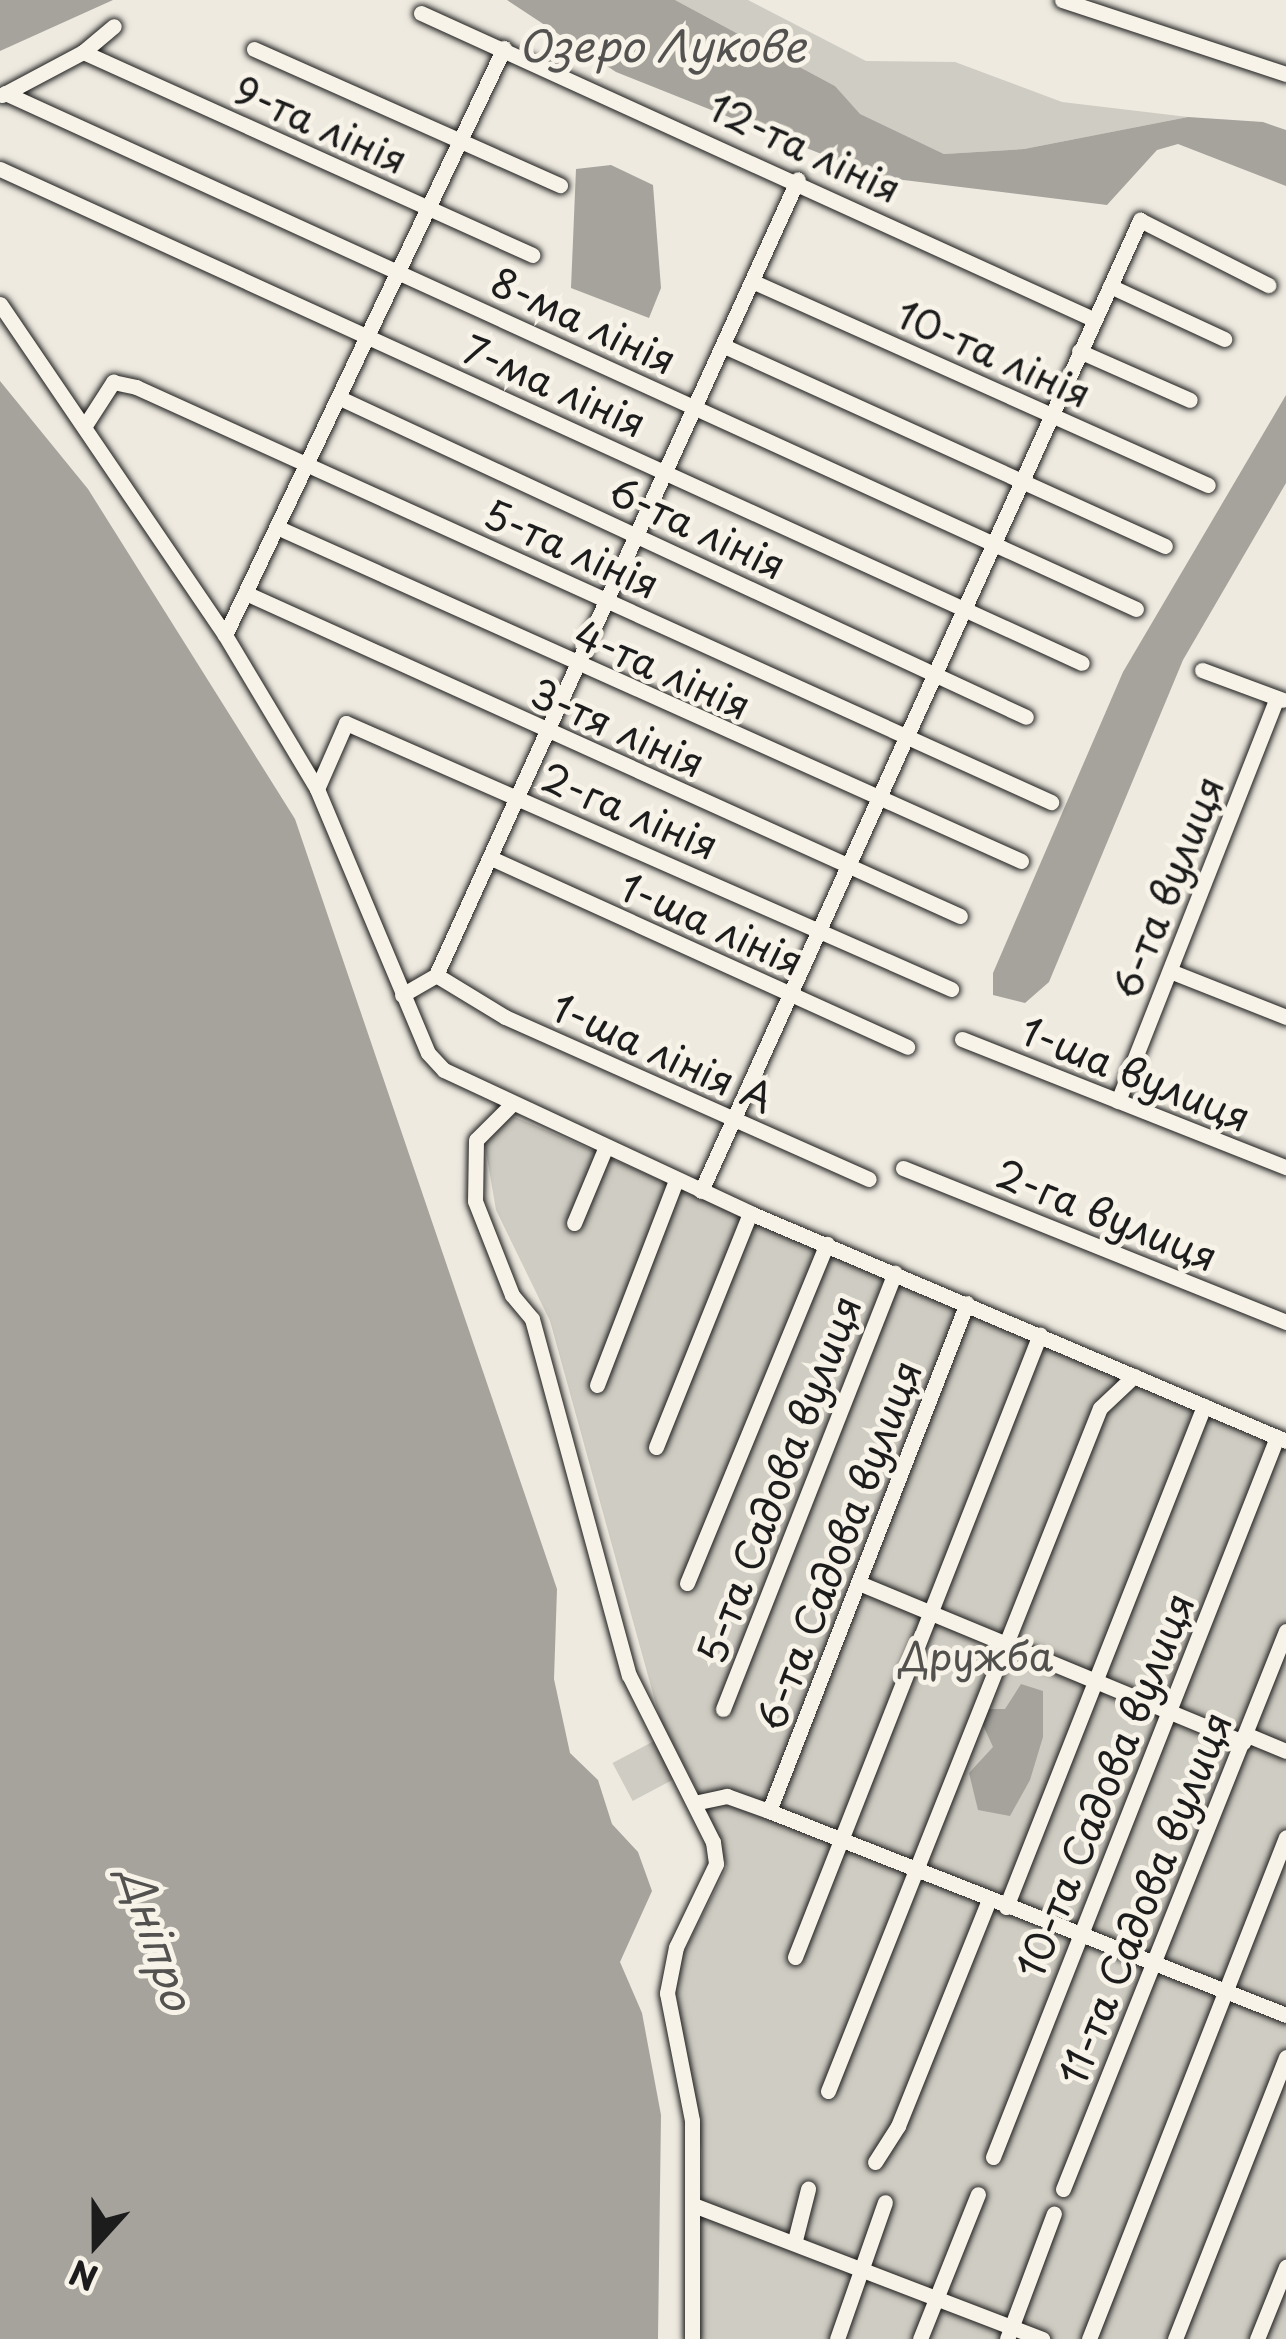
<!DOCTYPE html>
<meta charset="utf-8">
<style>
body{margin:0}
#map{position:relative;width:1286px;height:2339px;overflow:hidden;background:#eeeae0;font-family:"Playpen Sans",sans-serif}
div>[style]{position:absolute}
.green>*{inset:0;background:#cfccc3;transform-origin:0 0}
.water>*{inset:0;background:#a6a39d}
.roads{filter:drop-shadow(0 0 3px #1c1c1c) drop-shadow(0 0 3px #1c1c1c)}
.minor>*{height:15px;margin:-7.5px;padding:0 7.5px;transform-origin:7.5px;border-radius:7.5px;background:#f7f3e8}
span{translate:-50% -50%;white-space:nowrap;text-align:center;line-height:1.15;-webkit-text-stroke:10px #f7f3e8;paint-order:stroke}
.street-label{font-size:39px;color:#1c1c1c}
.park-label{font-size:39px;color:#52514e}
.water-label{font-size:42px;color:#535250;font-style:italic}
.north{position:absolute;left:36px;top:2183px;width:120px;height:120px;-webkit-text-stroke:9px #f7f3e8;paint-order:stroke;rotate:201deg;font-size:33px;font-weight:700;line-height:48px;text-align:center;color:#1c1c1c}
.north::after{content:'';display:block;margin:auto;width:42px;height:54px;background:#1c1c1c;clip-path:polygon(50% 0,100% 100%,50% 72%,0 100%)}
</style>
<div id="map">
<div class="green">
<div style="clip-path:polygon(675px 0,748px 0,866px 61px,955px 62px,1062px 102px,1188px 117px,1024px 149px,944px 154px,859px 114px,835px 86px)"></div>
<div style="clip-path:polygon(508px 1114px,1286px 1450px,1286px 2339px,697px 2339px,702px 2152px,673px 1974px,727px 1867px,705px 1805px,660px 1719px,550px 1321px,496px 1210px,484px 1140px)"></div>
<div style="left:654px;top:1741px;width:43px;height:47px;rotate:62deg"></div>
</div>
<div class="water">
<div style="clip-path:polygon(0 0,113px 0,0 51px)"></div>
<div style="clip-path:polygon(507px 0,675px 0,835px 86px,860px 114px,944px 154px,1024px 149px,1188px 117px,1263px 122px,1286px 130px,1286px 186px,1178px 144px,1157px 150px,1107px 205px,879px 177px,616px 72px)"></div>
<div style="clip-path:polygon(611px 165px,653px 185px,661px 288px,649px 318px,571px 288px,576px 169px)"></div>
<div style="clip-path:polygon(0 381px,88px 489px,295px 819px,557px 1589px,554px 1679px,570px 1753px,598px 1780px,612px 1824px,638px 1852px,652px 1891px,620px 1962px,642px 2013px,661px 2115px,658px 2339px,0 2339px)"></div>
<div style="clip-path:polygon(1286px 395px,1286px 483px,1183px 660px,1049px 982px,1025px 1003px,993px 995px,993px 973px,1123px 672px)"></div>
<div style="clip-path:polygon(1021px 1684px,1043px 1691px,1043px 1737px,1030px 1780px,1010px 1816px,978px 1810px,969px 1773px,993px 1747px,983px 1725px,986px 1709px,1005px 1709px)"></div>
</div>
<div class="roads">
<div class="minor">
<div style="left:1062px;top:0;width:236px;rotate:18.3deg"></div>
<div style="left:421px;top:13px;width:738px;rotate:24.48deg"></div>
<div style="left:254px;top:49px;width:335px;rotate:24deg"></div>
<div style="left:83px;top:52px;width:493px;rotate:24.3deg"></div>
<div style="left:5px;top:93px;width:1243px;rotate:24.52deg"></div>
<div style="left:2px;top:95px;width:92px;rotate:-28deg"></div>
<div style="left:83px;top:52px;width:40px;rotate:-40deg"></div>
<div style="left:0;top:169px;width:1189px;rotate:24.54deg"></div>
<div style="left:754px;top:282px;width:497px;rotate:24.1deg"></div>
<div style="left:1110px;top:286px;width:126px;rotate:24.9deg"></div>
<div style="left:0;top:304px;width:400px;rotate:55.8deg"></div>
<div style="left:225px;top:635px;width:179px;rotate:59.1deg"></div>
<div style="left:317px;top:789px;width:286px;rotate:67.2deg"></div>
<div style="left:428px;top:1053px;width:23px;rotate:47deg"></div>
<div style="left:444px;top:1070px;width:338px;rotate:25deg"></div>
<div style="left:750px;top:1213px;width:582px;rotate:23.04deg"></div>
<div style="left:724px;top:346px;width:484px;rotate:24.4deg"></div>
<div style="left:1079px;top:351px;width:121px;rotate:23.8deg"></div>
<div style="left:342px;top:399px;width:754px;rotate:24.93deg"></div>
<div style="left:84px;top:427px;width:54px;rotate:-57.2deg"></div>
<div style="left:113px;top:382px;width:24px;rotate:12deg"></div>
<div style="left:136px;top:387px;width:1005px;rotate:24.4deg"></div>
<div style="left:281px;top:529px;width:811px;rotate:24.16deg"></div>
<div style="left:250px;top:595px;width:779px;rotate:24.33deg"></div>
<div style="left:225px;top:635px;width:650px;rotate:-64.58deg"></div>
<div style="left:1202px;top:670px;width:86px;rotate:20.3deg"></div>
<div style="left:317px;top:789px;width:72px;rotate:-66.3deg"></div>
<div style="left:346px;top:723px;width:661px;rotate:23.73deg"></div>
<div style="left:491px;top:858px;width:457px;rotate:24.4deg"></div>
<div style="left:1170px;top:971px;width:125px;rotate:21.6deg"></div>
<div style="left:436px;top:975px;width:81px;rotate:31.3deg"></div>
<div style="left:505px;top:1017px;width:398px;rotate:24deg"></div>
<div style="left:402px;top:995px;width:39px;rotate:-30deg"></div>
<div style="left:436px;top:975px;width:874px;rotate:-65.55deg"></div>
<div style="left:962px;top:1039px;width:348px;rotate:21.6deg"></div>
<div style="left:1118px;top:1101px;width:433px;rotate:-68.5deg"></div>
<div style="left:511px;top:1105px;width:49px;rotate:135deg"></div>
<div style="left:476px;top:1140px;width:61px;rotate:90.9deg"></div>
<div style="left:475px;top:1201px;width:101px;rotate:68.5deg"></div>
<div style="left:512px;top:1295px;width:31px;rotate:50deg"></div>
<div style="left:532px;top:1319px;width:369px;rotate:74.8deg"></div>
<div style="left:629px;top:1675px;width:187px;rotate:63.3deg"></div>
<div style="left:713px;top:1842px;width:22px;rotate:82deg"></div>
<div style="left:716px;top:1864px;width:92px;rotate:115.7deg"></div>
<div style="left:676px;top:1947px;width:47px;rotate:101.1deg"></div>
<div style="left:667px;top:1993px;width:130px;rotate:78.9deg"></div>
<div style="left:692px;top:2121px;width:218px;rotate:90deg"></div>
<div style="left:903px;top:1168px;width:413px;rotate:21.9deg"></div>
<div style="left:701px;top:1191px;width:1066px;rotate:-65.67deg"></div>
<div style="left:1140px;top:220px;width:144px;rotate:26.9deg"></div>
<div style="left:574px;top:1223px;width:80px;rotate:-67.3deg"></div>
<div style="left:597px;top:1385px;width:220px;rotate:-68.9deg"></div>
<div style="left:656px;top:1447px;width:252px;rotate:-68.1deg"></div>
<div style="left:687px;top:1583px;width:367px;rotate:-67.6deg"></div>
<div style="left:859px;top:1583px;width:416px;rotate:22.5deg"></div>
<div style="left:1243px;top:1742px;width:8px;rotate:-76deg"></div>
<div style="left:1245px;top:1734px;width:44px;rotate:22.5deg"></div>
<div style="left:723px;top:1709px;width:469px;rotate:-68.5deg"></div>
<div style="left:694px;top:1803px;width:34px;rotate:-12deg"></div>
<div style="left:727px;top:1796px;width:45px;rotate:19.7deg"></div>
<div style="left:769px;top:1811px;width:556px;rotate:21.53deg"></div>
<div style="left:769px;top:1811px;width:545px;rotate:-68.71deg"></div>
<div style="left:1006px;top:1907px;width:539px;rotate:-68.44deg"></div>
<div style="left:795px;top:1957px;width:669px;rotate:-68.53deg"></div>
<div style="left:828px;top:2091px;width:735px;rotate:-68.29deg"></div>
<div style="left:1100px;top:1408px;width:47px;rotate:-43.3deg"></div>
<div style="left:993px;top:2157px;width:774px;rotate:-68.47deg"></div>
<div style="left:875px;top:2162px;width:43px;rotate:-57.4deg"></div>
<div style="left:898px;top:2126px;width:244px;rotate:-68.1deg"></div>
<div style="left:1063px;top:2189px;width:601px;rotate:-68.22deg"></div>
<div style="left:696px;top:2206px;width:371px;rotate:21deg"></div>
<div style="left:795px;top:2240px;width:53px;rotate:-75.7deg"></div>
<div style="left:837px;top:2339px;width:145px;rotate:-70.7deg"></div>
<div style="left:920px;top:2339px;width:156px;rotate:-68.2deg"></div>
<div style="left:1007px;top:2339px;width:134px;rotate:-69.5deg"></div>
<div style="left:1089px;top:2339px;width:539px;rotate:-68.57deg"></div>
<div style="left:1175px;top:2339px;width:303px;rotate:-68.5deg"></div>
<div style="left:1257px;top:2339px;width:78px;rotate:-68.1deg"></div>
</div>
</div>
<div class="street-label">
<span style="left:321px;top:124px;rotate:24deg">9-та лінія</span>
<span style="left:805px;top:147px;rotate:25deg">12-та лінія</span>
<span style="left:584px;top:320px;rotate:25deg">8-ма лінія</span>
<span style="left:994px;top:353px;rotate:24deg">10-та лінія</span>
<span style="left:555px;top:385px;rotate:24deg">7-ма лінія</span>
<span style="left:698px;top:527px;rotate:25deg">6-та лінія</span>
<span style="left:572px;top:548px;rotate:24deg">5-та лінія</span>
<span style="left:663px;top:669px;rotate:24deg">4-та лінія</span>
<span style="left:618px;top:727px;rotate:24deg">3-тя лінія</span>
<span style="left:630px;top:810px;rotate:23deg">2-га лінія</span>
<span style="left:1167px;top:887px;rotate:-68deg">6-та вулиця</span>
<span style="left:712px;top:923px;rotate:24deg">1-ша лінія</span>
<span style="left:663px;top:1052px;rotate:24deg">1-ша лінія А</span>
<span style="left:1136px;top:1073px;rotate:22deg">1-ша вулиця</span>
<span style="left:1107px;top:1214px;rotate:22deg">2-га вулиця</span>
<span style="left:778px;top:1479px;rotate:-69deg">5-та Садова вулиця</span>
<span style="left:838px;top:1545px;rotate:-69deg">6-та Садова вулиця</span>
<span style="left:1104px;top:1785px;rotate:-68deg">10-та Садова вулиця</span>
<span style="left:1144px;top:1898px;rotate:-68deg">11-та Садова вулиця</span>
</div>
<div class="park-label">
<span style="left:976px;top:1655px">Дружба</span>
</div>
<div class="water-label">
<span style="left:662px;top:45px">Озеро Лукове</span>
<span style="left:158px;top:1938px;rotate:72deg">Дніпро</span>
</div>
<div class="north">N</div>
</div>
